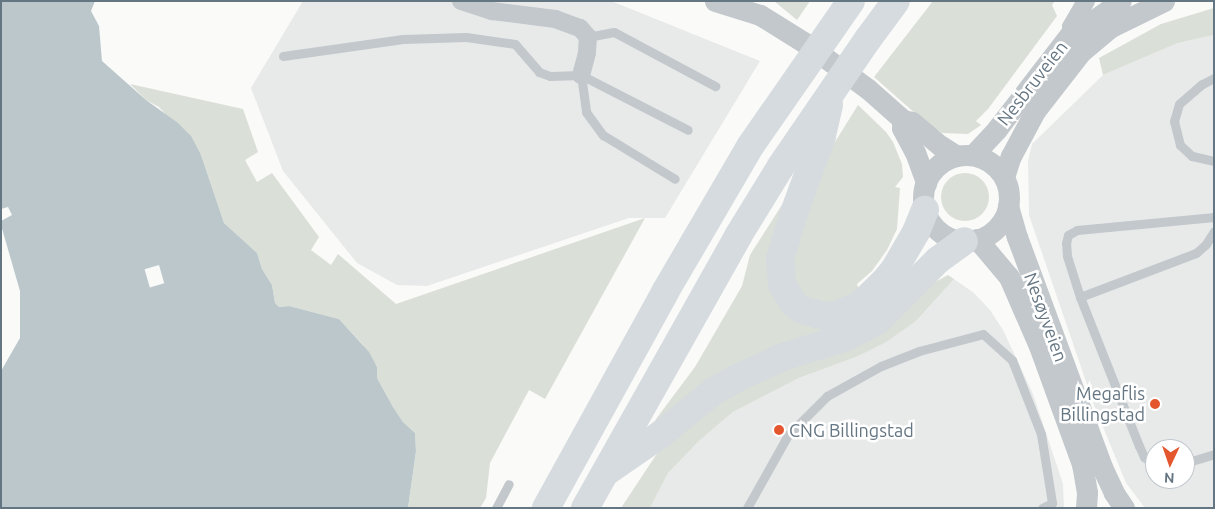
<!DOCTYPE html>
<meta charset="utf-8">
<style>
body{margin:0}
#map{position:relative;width:1215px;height:509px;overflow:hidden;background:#fafaf8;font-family:Ubuntu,sans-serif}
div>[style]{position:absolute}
.built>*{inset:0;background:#e8e9e9}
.green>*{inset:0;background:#dadfd7}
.round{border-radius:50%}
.water>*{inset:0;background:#bbc7cb}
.pier>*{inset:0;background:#fafaf8;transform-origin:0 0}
.service>*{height:9px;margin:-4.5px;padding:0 4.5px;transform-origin:4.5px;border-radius:4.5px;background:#c3c8cc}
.minor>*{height:18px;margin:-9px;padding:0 9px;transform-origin:9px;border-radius:9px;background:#c3c8cc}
.tertiary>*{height:21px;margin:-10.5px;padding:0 10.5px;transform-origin:10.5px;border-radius:10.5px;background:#c3c8cc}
.tertiary>.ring{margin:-10.5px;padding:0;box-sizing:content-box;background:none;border:21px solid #c3c8cc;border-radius:50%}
.motorway>*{height:28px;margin:-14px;padding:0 14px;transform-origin:14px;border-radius:14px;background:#d6dbdf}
.dots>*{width:14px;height:14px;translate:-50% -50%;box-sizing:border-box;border:2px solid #fff;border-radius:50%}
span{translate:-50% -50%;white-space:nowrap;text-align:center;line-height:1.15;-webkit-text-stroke:5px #fff;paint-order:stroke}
.street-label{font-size:18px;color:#657683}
.poi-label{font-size:18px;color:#657683}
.right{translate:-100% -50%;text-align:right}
.left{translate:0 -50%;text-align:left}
.frame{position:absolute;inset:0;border:2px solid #657683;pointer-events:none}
.north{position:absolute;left:1145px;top:439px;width:50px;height:50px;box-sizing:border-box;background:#fff;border:1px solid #c1c8cd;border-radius:50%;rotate:183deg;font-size:14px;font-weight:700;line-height:20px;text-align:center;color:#657683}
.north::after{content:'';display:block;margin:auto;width:18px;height:22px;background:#e4572e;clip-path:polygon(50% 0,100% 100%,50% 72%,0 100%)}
</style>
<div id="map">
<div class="built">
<div style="clip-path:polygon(303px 1px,611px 1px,760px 61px,665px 218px,629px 218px,427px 286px,397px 285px,357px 263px,283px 171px,251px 88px)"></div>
<div style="clip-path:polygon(evenodd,1214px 35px,1214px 508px,1145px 508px,1126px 483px,1094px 405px,1029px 215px,1028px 161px,1032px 144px,1103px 75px,1178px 43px,1214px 35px,1155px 449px,1185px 449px,1185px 479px,1155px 479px,1155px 449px)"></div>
<div style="clip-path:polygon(954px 279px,974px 293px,990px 310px,1003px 330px,1033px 394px,1063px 484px,1064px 508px,650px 508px,668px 473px,700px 440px,733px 412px,799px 378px,856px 357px,916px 321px)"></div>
</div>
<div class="green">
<div style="clip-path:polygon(774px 1px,810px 1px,797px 20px)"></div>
<div style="clip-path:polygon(933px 1px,1055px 1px,1052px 5px,1057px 16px,988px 109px,976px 121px,981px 125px,968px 134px,942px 133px,926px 123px,874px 77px)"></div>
<div style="clip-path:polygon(1214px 8px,1214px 35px,1178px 43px,1103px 75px,1099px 58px,1161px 24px)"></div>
<div style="clip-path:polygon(130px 84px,243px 109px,258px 152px,245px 160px,257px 182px,272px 173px,319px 237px,311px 250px,331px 265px,338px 254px,396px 304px,645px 218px,545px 399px,529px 390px,490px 463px,486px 498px,480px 508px,408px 508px,416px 451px,415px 433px,403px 422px,393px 407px,377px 378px,377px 367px,362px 344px,339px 319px,289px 306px,279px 307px,275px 303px,272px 285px,262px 269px,257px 253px,224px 223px,201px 155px,159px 107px,146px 100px)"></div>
<div style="clip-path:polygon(858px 105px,886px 132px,893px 142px,902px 164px,903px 177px,895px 187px,900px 188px,897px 229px,887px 250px,872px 271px,857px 284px,860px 293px,837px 304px,809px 301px,794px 284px,790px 260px,825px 158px)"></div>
<div class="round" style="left:941px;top:173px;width:48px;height:48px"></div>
<div style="clip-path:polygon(792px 189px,770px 272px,830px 327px,653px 428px,656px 419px,695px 367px,742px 286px,750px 255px)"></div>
<div style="clip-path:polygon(948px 275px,954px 279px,916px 321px,886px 342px,856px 357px,799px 378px,733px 412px,700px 440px,668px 473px,650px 508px,621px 508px,656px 455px,679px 431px,715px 402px)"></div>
</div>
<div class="water">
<div style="clip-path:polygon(1px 1px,95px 1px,91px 11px,99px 26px,102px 61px,146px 100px,178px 123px,191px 136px,201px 155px,224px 223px,257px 253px,262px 269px,272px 285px,275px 303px,279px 307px,289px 306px,339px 319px,369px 352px,377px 367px,377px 378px,393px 407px,403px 422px,415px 433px,416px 451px,408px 508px,1px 508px,1px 371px,20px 338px,20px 291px,1px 225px,1px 221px,12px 215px,8px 207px,1px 209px)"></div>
</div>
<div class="pier">
<div style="left:159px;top:265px;width:19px;height:15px;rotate:74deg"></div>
</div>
<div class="service">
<div style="left:588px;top:37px;width:26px;rotate:-11deg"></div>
<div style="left:614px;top:32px;width:115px;rotate:28.1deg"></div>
<div style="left:283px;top:56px;width:121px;rotate:-8.1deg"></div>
<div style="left:403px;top:39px;width:63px;rotate:-1.8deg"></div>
<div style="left:466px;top:37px;width:49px;rotate:8.1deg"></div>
<div style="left:515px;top:44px;width:37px;rotate:49deg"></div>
<div style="left:539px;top:72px;width:12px;rotate:20deg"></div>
<div style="left:550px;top:76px;width:31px;rotate:-2deg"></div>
<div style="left:581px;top:75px;width:120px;rotate:27.2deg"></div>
<div style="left:581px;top:75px;width:37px;rotate:82deg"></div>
<div style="left:586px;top:112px;width:29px;rotate:54deg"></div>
<div style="left:603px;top:135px;width:84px;rotate:31.4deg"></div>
<div style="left:1214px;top:78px;width:13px;rotate:153deg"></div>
<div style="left:1202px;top:84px;width:30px;rotate:139deg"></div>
<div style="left:1179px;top:104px;width:18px;rotate:106deg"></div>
<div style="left:1174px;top:121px;width:25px;rotate:76deg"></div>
<div style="left:1180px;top:145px;width:16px;rotate:43deg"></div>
<div style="left:1192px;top:156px;width:23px;rotate:13deg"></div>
<div style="left:1080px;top:297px;width:124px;rotate:-20.8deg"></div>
<div style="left:1196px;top:253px;width:13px;rotate:-42deg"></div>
<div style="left:1206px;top:244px;width:15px;rotate:-58deg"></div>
<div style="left:1185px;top:463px;width:30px;rotate:-17deg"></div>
<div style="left:1155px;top:464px;width:13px;rotate:-148deg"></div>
<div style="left:1144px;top:457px;width:12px;rotate:-114deg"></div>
<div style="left:1139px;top:446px;width:160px;rotate:-111.6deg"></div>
<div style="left:1080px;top:297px;width:43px;rotate:-107.6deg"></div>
<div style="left:1067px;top:256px;width:13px;rotate:-94deg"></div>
<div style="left:1066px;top:243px;width:8px;rotate:-76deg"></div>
<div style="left:1068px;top:235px;width:10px;rotate:-29deg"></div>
<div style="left:1077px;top:230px;width:138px;rotate:-5.4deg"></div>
<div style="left:496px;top:508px;width:27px;rotate:-62deg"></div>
<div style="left:747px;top:508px;width:84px;rotate:-60.7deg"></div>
<div style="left:788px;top:435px;width:55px;rotate:-45deg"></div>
<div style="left:827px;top:396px;width:62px;rotate:-29.1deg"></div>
<div style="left:881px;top:366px;width:41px;rotate:-21.5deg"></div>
<div style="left:919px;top:351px;width:66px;rotate:-14.9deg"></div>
<div style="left:983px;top:334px;width:39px;rotate:42deg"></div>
<div style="left:1012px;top:360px;width:79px;rotate:68.6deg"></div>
<div style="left:1041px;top:434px;width:70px;rotate:80.9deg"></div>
<div style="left:1052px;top:503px;width:11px;rotate:153deg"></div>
</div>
<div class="minor">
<div style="left:461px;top:1px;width:33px;rotate:18deg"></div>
<div style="left:492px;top:11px;width:64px;rotate:7.2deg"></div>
<div style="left:555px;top:19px;width:27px;rotate:20deg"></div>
<div style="left:580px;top:28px;width:12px;rotate:48deg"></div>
<div style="left:588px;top:37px;width:16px;rotate:94deg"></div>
<div style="left:587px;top:53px;width:23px;rotate:105deg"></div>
<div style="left:1071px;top:33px;width:6px;rotate:-90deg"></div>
<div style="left:1071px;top:27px;width:30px;rotate:-60deg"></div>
</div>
<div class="tertiary">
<div style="left:715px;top:1px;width:47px;rotate:17.3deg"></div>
<div style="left:760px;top:15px;width:53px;rotate:31.9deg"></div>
<div style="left:805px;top:43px;width:78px;rotate:36.1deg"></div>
<div style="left:868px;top:89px;width:47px;rotate:41.5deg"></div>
<div style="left:903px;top:120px;width:9px;rotate:13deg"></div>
<div style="left:912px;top:122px;width:38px;rotate:40deg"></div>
<div style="left:941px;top:146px;width:19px;rotate:32deg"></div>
<div style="left:903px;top:120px;width:8px;rotate:97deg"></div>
<div style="left:902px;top:128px;width:27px;rotate:62deg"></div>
<div style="left:915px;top:152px;width:33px;rotate:70deg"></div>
<div style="left:973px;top:155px;width:35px;rotate:-47deg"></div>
<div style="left:997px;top:129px;width:121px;rotate:-52.4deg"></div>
<div style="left:1071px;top:33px;width:7px;rotate:-16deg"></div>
<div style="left:1078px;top:31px;width:52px;rotate:-34.9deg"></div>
<div class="ring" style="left:923px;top:155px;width:65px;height:65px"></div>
<div style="left:1004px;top:177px;width:22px;rotate:-72deg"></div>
<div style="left:1011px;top:156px;width:51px;rotate:-61.9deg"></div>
<div style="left:1035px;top:111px;width:75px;rotate:-52.1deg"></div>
<div style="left:1081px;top:52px;width:39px;rotate:-40deg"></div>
<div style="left:1111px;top:27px;width:59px;rotate:-26.1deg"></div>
<div style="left:1008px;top:206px;width:32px;rotate:74deg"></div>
<div style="left:1017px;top:237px;width:245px;rotate:69.7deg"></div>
<div style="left:1102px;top:467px;width:29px;rotate:65deg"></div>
<div style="left:1114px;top:493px;width:18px;rotate:56deg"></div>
<div style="left:977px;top:239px;width:50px;rotate:49.9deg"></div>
<div style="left:1009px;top:277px;width:75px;rotate:66.5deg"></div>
<div style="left:1039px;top:346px;width:126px;rotate:70deg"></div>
<div style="left:1082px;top:464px;width:29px;rotate:80deg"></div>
<div style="left:1087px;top:493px;width:15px;rotate:94deg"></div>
</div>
<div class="motorway">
<div style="left:829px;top:105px;width:32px;rotate:103deg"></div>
<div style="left:822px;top:136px;width:82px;rotate:110deg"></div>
<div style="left:794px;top:213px;width:48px;rotate:106.9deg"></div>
<div style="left:780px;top:259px;width:25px;rotate:85deg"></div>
<div style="left:782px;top:284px;width:22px;rotate:60deg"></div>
<div style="left:793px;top:303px;width:11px;rotate:38deg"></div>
<div style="left:802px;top:310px;width:23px;rotate:15deg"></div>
<div style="left:824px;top:316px;width:12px;rotate:-5deg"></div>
<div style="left:836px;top:315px;width:26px;rotate:-23deg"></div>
<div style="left:860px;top:305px;width:32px;rotate:-44deg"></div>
<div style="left:883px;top:283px;width:17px;rotate:-50deg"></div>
<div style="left:894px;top:270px;width:44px;rotate:-59.9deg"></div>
<div style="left:916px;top:232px;width:24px;rotate:-68deg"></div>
<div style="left:609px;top:470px;width:63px;rotate:-34.7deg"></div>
<div style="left:661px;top:434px;width:68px;rotate:-39.1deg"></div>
<div style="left:714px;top:391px;width:26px;rotate:-29deg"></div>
<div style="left:737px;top:378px;width:51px;rotate:-24.5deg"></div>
<div style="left:783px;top:357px;width:64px;rotate:-17.3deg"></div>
<div style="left:844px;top:338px;width:37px;rotate:-27deg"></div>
<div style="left:877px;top:321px;width:86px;rotate:-45deg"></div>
<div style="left:938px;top:260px;width:32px;rotate:-36deg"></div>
<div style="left:546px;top:508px;width:247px;rotate:-61.1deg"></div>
<div style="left:665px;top:292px;width:170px;rotate:-59.7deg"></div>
<div style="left:751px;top:145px;width:175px;rotate:-55.2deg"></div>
<div style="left:585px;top:508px;width:312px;rotate:-60.6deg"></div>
<div style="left:738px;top:236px;width:82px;rotate:-58.4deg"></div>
<div style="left:781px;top:166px;width:154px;rotate:-55.6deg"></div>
<div style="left:868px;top:39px;width:47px;rotate:-53.6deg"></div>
</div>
<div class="dots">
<div style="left:1155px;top:404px;background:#e4572e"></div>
<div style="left:779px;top:430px;background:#e4572e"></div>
</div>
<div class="street-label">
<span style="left:1032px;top:83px;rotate:-52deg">Nesbruveien</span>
<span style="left:1046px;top:317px;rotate:70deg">Nesøyveien</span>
</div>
<div class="poi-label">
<span class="right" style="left:1145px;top:404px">Megaflis<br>Billingstad</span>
<span class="left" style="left:789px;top:430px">CNG Billingstad</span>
</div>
<div class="frame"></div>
<div class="north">N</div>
</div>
